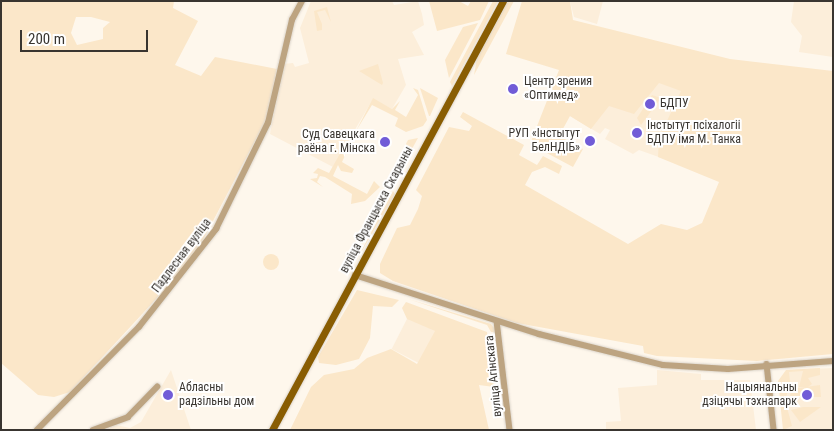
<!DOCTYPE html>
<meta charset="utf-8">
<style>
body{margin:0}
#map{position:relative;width:834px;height:431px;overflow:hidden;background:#fef7ec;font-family:"Roboto Condensed",sans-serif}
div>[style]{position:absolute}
.built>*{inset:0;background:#fceeda;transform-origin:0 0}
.green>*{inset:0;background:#fbe7c9}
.round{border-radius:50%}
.roads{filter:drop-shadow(0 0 1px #dbd4ca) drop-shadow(0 0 1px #dbd4ca)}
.minor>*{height:5.5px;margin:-2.75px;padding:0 2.75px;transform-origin:2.75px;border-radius:2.75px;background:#bda481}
.major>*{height:7px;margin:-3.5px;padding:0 3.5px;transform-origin:3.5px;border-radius:3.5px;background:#895d03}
.dots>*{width:14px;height:14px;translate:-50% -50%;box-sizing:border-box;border:2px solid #fff;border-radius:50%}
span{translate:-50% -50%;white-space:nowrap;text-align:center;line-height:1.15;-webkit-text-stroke:4px #fff;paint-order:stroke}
.poi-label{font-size:12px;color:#393530}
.left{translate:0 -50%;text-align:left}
.right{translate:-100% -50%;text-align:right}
.street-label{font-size:12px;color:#393530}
.frame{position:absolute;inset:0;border:2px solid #393530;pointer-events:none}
.scale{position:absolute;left:20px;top:30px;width:128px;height:22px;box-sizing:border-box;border:2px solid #393530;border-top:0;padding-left:6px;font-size:15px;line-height:18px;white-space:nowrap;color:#393530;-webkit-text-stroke:4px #fff;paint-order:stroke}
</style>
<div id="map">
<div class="built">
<div style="clip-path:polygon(311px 1px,392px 1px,394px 5px,418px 1px,422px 14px,424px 25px,412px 32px,424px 55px,398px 59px,406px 85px,392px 109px,373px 99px,333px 167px,270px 134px,283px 64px,293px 63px,295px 67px,309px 63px,300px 28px)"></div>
<div style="clip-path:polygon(570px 1px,603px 1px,597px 24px,574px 17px)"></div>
<div style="clip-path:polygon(794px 1px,833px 1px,833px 57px,799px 52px,802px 36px,791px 22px)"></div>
<div style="clip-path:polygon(730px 59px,698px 171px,639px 150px,633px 154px,605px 139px,610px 130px,605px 128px,600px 134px,570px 116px,583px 93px)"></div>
<div style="left:408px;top:317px;width:31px;height:36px;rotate:27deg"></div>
<div style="clip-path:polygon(833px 368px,833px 430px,785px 430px,780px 380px,788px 370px)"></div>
<div style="clip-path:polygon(171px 370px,191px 430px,103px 430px,116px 425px,130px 428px,141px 422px)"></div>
<div style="clip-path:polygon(657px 370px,701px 374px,701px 380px,750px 380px,756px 430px,606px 430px,606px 422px,621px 421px,618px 388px,657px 385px)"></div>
</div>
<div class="green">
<div style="clip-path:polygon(evenodd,1px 1px,174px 1px,173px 8px,198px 21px,175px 65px,201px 76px,215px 57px,277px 69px,266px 120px,193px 259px,70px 392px,54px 397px,38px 395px,1px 363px,1px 1px,76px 17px,91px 17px,110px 22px,103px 28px,103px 39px,77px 45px,71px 33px,76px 17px)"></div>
<div style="clip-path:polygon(429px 1px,459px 1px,468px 6px,471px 1px,489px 1px,480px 20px,437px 31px)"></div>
<div style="clip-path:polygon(493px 1px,498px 1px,452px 86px,450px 82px)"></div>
<div style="clip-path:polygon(508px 1px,514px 1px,474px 75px,477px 58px)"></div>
<div style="clip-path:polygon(522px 1px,570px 1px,573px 20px,730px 59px,833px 71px,833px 354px,757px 361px,657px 356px,644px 353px,643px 346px,517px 323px,393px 281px,380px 273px,380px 264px,397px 228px,410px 225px,418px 209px,422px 196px,416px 190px,449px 127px,469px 131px,472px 126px,460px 117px,463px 112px,524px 145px,519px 155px,537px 165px,543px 156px,562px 166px,559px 174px,545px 167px,532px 172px,525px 185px,628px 244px,661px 224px,687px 230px,702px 223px,719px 182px,658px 157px,659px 138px,681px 91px,659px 83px,634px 114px,609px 106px,591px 129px,570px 116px,559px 136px,583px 149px,573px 167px,530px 144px,559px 70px,506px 54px)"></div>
<div style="clip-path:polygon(327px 7px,331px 22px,325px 10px,317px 12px,322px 24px,322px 30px,317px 31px,314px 11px)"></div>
<div style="clip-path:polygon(478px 23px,449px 78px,445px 60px,463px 27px)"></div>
<div style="clip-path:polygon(378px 64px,383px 83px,382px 85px,359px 71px)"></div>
<div style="clip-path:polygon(413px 88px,418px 90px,427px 120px,423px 126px,406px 132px,395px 126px,398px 118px,372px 105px,356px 131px,373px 98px,392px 109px,400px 101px,395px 110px,406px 117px,418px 95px)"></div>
<div style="clip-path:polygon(420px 88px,438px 98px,430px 116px,429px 116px)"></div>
<div style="clip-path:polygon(652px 95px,661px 98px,641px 125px,637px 118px)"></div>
<div style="clip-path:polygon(418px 138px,392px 185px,386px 182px,408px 140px)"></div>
<div style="clip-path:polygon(346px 143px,350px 145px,342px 162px,354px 169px,352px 173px,341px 171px,338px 165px,333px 176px,367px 194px,374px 181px,380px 187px,365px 201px,351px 204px,352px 194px,325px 177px,320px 176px,317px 182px,323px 187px,310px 179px,317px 178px,318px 174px,313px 173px,318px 168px,329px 173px)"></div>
<div style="clip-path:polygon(393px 191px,395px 194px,356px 261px)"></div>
<div style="clip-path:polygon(385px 200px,364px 239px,360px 238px,379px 202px)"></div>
<div class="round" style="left:263px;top:254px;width:16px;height:16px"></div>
<div style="clip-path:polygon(357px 290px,399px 300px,392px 307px,373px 306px,370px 338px,359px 359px,336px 365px,319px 363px,318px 357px)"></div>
<div style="clip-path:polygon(408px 299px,491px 324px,497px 332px,491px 332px,487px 325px)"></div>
<div style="clip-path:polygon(406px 302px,487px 332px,494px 387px,479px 385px,489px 430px,290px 430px,311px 387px,324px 375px,354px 369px,367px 358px,391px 349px,417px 364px,435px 331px,407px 319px,402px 308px)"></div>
<div style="clip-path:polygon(820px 368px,820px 375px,808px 378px,812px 384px,808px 387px,799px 387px,803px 371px,789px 372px,790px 382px,797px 382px,797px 386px,789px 388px,785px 400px,792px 426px,783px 430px,778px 381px,786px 370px)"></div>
<div style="clip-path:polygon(820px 385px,821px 397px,790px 397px,791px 389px)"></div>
<div style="clip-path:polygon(821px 407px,800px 422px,791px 410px,803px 407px)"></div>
</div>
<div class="roads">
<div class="minor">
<div style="left:355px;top:275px;width:193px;rotate:17.8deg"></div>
<div style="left:539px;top:334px;width:128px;rotate:14deg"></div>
<div style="left:663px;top:365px;width:65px;rotate:3.5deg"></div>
<div style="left:728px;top:369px;width:105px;rotate:-4.4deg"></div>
<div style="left:497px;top:321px;width:110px;rotate:83.2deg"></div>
<div style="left:767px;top:364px;width:66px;rotate:83.9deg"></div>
<div style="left:37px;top:430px;width:145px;rotate:-45.3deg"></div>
<div style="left:139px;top:327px;width:125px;rotate:-51.8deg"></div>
<div style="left:216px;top:229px;width:118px;rotate:-63.9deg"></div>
<div style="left:268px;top:123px;width:106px;rotate:-76.9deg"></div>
<div style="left:292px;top:20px;width:21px;rotate:-62deg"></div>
<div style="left:93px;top:430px;width:37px;rotate:-20deg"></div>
<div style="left:128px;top:417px;width:42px;rotate:-46deg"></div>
</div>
<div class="major">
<div style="left:272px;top:430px;width:487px;rotate:-61.7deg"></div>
</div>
</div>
<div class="dots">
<div style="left:513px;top:89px;background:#715cd7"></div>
<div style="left:650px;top:104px;background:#715cd7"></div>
<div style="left:637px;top:133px;background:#715cd7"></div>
<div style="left:590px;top:141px;background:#715cd7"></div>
<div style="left:385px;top:142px;background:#715cd7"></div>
<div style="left:168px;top:395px;background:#715cd7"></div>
<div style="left:807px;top:395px;background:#715cd7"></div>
</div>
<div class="poi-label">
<span class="left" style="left:524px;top:89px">Центр зрения<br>«Оптимед»</span>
<span class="left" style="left:660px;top:104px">БДПУ</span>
<span class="left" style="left:647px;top:133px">Інстытут псіхалогіі<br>БДПУ імя М. Танка</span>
<span class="right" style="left:580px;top:141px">РУП «Інстытут<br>БелНДІБ»</span>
<span class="right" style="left:375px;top:142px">Суд Савецкага<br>раёна г. Мінска</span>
<span class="left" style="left:179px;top:395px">Абласны<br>радзільны дом</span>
<span class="right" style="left:797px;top:395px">Нацыянальны<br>дзіцячы тэхнапарк</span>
</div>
<div class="street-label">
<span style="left:377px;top:210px;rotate:-62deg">вуліца Францыска Скарыны</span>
<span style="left:182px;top:256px;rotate:-53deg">Падлесная вуліца</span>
<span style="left:494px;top:376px;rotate:-96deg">вуліца Агінскага</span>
</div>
<div class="frame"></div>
<div class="scale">200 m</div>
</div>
